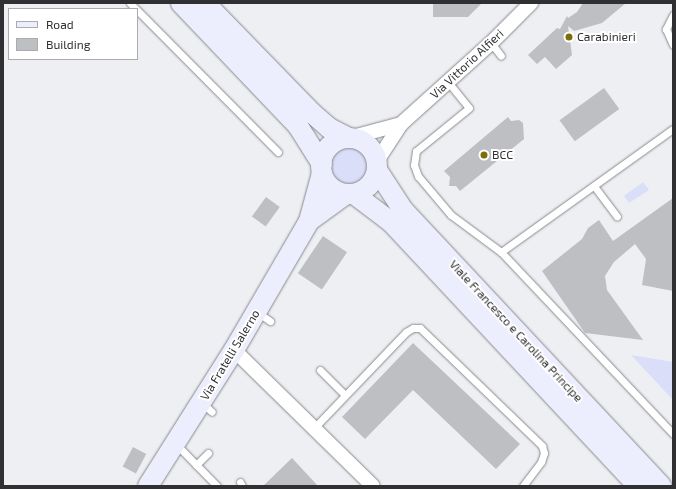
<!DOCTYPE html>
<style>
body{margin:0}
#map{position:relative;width:676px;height:489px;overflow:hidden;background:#eeeff3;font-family:"Exo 2",sans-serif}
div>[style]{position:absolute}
.green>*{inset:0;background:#dadef8}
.round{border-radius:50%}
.building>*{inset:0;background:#bebfc3;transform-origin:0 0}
.roads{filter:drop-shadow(0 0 1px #898a8d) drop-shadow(0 0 1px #898a8d)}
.lane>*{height:7px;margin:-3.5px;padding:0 3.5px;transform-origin:3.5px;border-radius:3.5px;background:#fff}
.street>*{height:14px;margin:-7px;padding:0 7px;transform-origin:7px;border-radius:7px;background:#fff}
.secondary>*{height:20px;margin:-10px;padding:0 10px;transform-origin:10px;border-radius:10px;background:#edeefd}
.secondary>.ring{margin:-10px;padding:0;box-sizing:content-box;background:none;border:20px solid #edeefd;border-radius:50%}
.dots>*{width:11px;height:11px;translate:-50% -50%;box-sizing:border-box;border:2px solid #fff;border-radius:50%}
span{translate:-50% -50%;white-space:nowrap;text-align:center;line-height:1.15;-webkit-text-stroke:4px #fff;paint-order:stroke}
.poi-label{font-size:12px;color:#303032}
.left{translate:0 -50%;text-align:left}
.street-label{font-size:12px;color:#303032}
.frame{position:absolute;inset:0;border:4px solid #303032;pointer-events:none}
.legend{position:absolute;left:8px;top:8px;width:130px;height:52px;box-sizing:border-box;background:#fff;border:1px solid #acacad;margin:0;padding:5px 7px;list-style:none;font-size:12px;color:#303032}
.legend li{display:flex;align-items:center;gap:8px;height:20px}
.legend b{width:20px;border:1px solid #acacad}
</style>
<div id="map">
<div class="green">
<div class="round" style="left:330px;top:146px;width:42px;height:42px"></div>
<div style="clip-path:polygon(643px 182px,649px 190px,629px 203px,624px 196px)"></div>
<div style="clip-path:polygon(631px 355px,673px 362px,673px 400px)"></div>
</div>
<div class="building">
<div style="clip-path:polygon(433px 3px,482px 3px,468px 17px,433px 17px)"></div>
<div style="clip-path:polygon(583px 3px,626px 3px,602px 23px,574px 31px,568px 26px,572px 55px,556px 69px,545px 57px,537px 64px,528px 55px,557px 28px,560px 29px,567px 16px,568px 18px,577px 12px)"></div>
<div style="left:604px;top:88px;width:26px;height:55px;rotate:54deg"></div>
<div style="clip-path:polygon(508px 117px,511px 121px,519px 120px,523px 123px,524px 139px,460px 191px,456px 186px,449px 186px,450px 177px,444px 171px)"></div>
<div style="left:266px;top:197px;width:17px;height:24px;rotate:36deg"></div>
<div style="clip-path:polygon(673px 198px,673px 291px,642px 285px,646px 259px,635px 244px,614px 262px,605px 276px,607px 290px,643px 340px,585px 333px,542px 271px,582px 239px,588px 228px,599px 220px,613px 241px)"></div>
<div style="left:323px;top:236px;width:29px;height:45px;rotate:34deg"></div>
<div style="clip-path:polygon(413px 343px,520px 444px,496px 469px,413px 390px,365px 439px,342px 417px)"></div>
<div style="left:133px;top:447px;width:15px;height:22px;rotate:28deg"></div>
<div style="clip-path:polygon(292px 458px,318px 486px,263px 486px)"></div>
</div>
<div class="roads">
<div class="lane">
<div style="left:130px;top:3px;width:8px;rotate:45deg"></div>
<div style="left:137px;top:10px;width:200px;rotate:45.2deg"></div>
<div style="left:673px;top:15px;width:16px;rotate:117deg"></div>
<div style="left:666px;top:29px;width:17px;rotate:66deg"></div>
<div style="left:491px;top:43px;width:16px;rotate:52deg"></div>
<div style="left:448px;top:82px;width:33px;rotate:51deg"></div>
<div style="left:469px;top:108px;width:68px;rotate:140.9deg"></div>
<div style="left:416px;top:151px;width:14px;rotate:98deg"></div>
<div style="left:414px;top:165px;width:12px;rotate:70deg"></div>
<div style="left:418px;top:176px;width:51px;rotate:49.8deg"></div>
<div style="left:451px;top:215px;width:62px;rotate:36.5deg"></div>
<div style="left:501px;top:252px;width:250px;rotate:46.6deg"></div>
<div style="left:594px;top:186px;width:38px;rotate:53deg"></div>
<div style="left:501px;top:252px;width:211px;rotate:-35.6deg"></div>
<div style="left:257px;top:312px;width:16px;rotate:35deg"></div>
<div style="left:320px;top:370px;width:35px;rotate:45deg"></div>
<div style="left:202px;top:403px;width:13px;rotate:42deg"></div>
<div style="left:314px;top:428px;width:133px;rotate:-46.2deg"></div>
<div style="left:406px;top:332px;width:8px;rotate:-30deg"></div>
<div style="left:413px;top:328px;width:7px"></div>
<div style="left:420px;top:328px;width:170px;rotate:44deg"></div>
<div style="left:542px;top:446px;width:7px;rotate:74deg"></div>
<div style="left:544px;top:453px;width:9px;rotate:108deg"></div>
<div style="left:541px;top:462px;width:30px;rotate:127deg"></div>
<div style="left:176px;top:444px;width:59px;rotate:45.7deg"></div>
<div style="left:196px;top:465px;width:17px;rotate:-45deg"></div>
<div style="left:240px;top:482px;width:4px;rotate:63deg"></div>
</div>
<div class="street">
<div style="left:349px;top:138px;width:54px;rotate:-15.1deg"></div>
<div style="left:377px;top:161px;width:44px;rotate:-57deg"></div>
<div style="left:401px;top:124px;width:121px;rotate:-42deg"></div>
<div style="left:491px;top:43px;width:57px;rotate:-45deg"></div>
<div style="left:234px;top:350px;width:194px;rotate:44.4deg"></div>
</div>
<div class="secondary">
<div style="left:181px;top:3px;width:170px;rotate:46.4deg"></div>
<div style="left:298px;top:126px;width:45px;rotate:57.7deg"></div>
<div style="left:205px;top:3px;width:153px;rotate:45.8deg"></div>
<div style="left:312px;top:113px;width:23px;rotate:41deg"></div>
<div style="left:329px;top:128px;width:22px;rotate:27deg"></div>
<div class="ring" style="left:321px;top:138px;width:36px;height:36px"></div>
<div style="left:377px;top:170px;width:48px;rotate:57deg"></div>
<div style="left:403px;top:210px;width:378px;rotate:46.9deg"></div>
<div style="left:354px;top:194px;width:46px;rotate:37.1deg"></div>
<div style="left:391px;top:222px;width:362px;rotate:46.9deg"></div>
<div style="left:309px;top:221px;width:46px;rotate:-36.1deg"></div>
<div style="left:148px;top:486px;width:161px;rotate:-57.7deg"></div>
<div style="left:234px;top:350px;width:149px;rotate:-59.8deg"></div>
<div style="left:309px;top:221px;width:50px;rotate:-74.8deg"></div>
</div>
</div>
<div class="dots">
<div style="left:569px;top:37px;background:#7b6d08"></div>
<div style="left:484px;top:155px;background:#7b6d08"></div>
</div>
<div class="poi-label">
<span class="left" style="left:577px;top:37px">Carabinieri</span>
<span class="left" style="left:492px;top:155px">BCC</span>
</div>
<div class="street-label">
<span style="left:467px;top:64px;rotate:-43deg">Via Vittorio Alfieri</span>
<span style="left:516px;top:331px;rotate:47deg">Viale Francesco e Carolina Principe</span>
<span style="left:230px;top:355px;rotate:-59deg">Via Fratelli Salerno</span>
</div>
<div class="frame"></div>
<ul class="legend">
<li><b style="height:5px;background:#edeefd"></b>Road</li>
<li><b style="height:11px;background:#bebfc3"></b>Building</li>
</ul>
</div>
